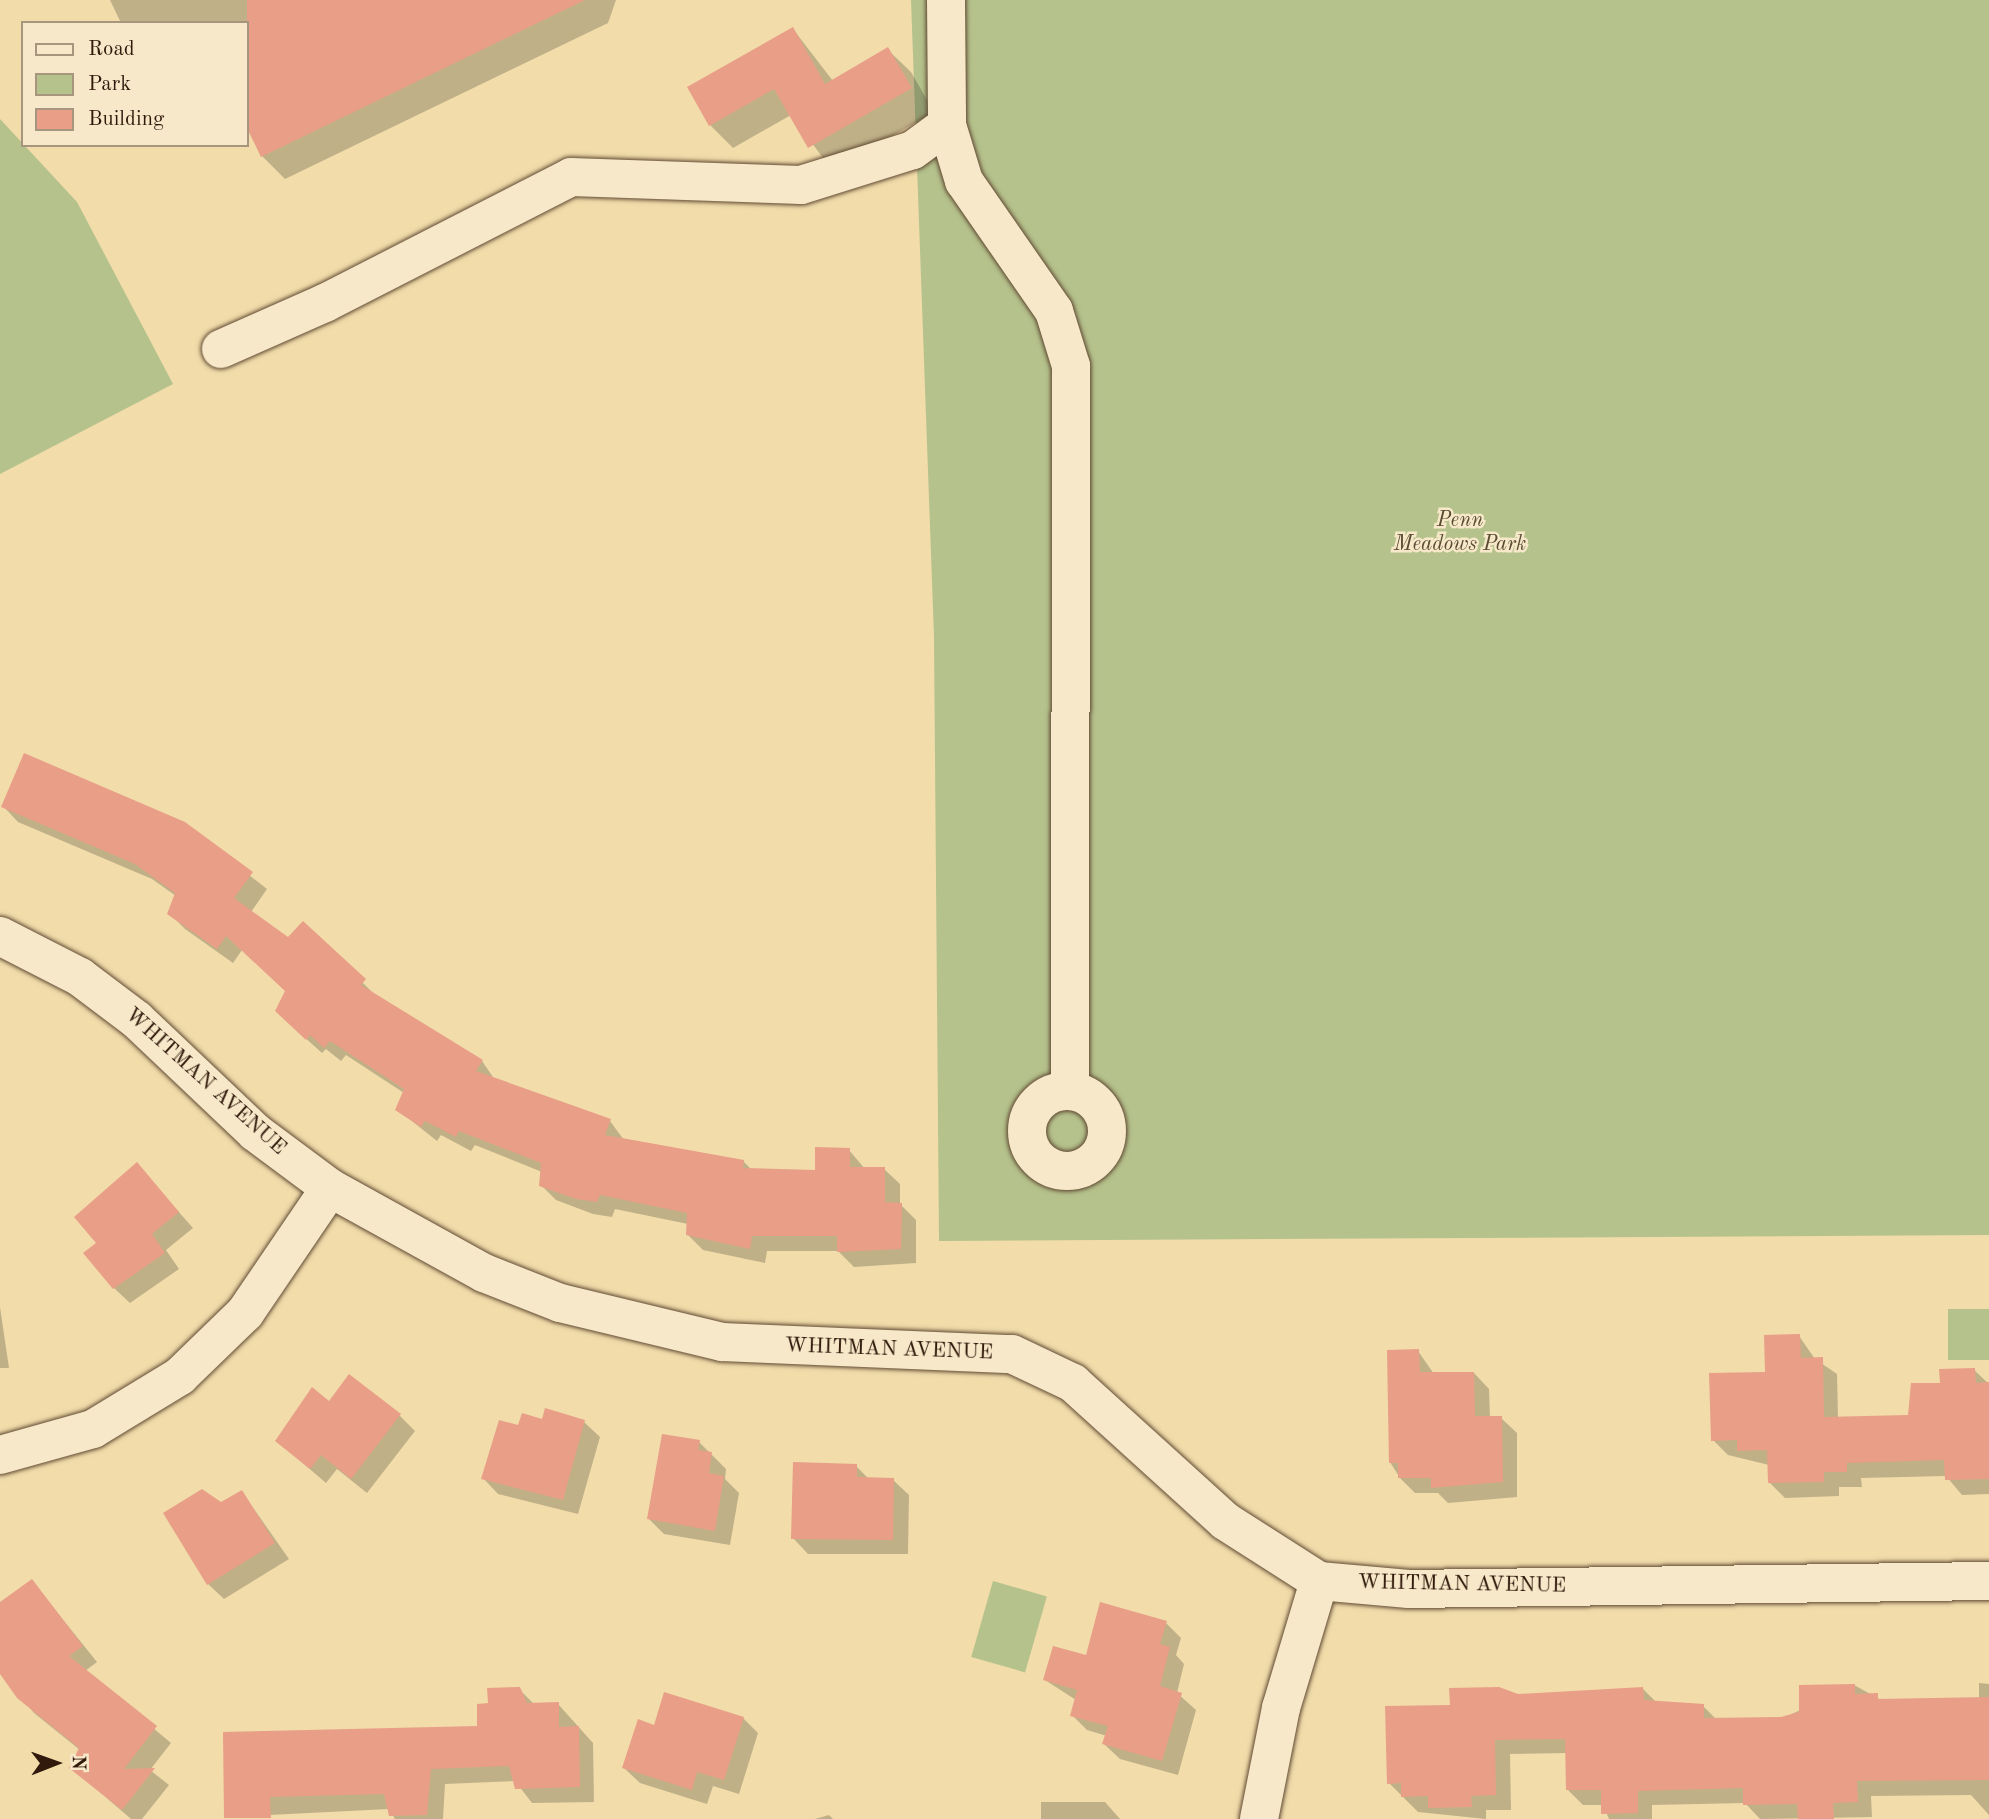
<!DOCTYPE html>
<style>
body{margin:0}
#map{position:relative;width:1989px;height:1819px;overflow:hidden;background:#f1dcaa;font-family:"Old Standard TT",serif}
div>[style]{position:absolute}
.green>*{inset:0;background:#b5c28c;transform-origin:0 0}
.shadow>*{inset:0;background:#0003}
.building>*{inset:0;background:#e89e87}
.roads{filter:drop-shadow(0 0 2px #614a34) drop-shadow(0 0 2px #614a34)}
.minor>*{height:38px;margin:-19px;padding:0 19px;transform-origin:19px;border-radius:19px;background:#f6e8c8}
.minor>.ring{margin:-19px;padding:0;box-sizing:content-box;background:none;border:38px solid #f6e8c8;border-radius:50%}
span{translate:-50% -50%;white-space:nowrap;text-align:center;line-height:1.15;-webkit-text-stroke:5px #f6e8c8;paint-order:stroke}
.park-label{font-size:21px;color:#594c32;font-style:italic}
.street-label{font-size:21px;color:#31190c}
.legend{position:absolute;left:21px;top:21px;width:228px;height:126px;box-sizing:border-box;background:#f6e8c8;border:2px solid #a7957d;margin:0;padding:9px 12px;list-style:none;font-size:21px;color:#31190c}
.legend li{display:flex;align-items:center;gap:14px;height:35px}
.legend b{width:35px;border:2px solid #a7957d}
.north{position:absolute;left:21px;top:1728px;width:70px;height:70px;-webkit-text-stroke:5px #f6e8c8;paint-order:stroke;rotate:89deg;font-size:19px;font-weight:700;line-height:28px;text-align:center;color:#31190c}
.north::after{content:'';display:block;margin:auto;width:24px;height:32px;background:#31190c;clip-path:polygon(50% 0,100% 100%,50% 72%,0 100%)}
</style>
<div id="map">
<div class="green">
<div style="clip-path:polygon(911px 0,1989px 0,1989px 1235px,939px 1241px,934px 637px)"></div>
<div style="clip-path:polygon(0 119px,77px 202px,173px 384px,0 474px)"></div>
<div style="left:1989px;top:1309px;width:51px;height:41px;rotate:90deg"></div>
<div style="left:993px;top:1581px;width:56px;height:79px;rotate:16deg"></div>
</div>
<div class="shadow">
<div style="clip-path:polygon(110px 0,616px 0,608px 23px,285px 179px,262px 156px,247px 124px,247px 23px,121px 23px)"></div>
<div style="clip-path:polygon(793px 29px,833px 81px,888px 50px,911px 72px,934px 112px,832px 170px,791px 115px,733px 148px,710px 125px)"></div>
<div style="clip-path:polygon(3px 806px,184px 824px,267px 889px,251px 912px,288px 939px,303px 923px,378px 998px,482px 1061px,495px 1080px,610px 1121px,624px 1140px,743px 1161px,752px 1170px,817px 1172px,849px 1150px,865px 1169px,884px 1169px,900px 1184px,900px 1204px,916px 1220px,916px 1263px,854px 1267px,838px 1251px,767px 1251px,765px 1263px,703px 1250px,688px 1235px,688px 1224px,615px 1209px,612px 1217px,593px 1214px,556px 1200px,541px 1185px,542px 1172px,475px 1145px,471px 1151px,441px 1135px,437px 1141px,398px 1110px,404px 1093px,346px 1055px,341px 1061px,326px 1049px,322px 1053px,292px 1026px,286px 991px,242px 950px,233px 963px,185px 929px,169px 913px,176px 896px,152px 879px,18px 822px)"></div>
<div style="clip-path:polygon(137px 1165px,193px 1228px,166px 1250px,179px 1269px,130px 1303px,114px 1288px,98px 1243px)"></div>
<div style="clip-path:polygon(0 1307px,9px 1368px,0 1368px)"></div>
<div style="clip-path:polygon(1799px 1336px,1815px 1359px,1837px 1374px,1838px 1418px,1910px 1417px,1942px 1384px,1974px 1370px,1989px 1384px,1989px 1494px,1962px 1495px,1946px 1476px,1861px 1478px,1862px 1487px,1839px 1487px,1839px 1496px,1785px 1498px,1770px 1483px,1769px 1465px,1728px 1455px,1713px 1440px)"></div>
<div style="clip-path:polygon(1418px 1351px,1434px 1374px,1474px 1373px,1489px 1389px,1490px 1418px,1501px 1418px,1517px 1433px,1517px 1497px,1448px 1503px,1438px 1493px,1415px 1493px,1400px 1478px,1390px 1462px)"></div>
<div style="clip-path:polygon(329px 1403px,400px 1416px,415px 1431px,367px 1493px,337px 1469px,326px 1483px,277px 1441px)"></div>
<div style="clip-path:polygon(543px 1421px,584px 1422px,600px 1437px,578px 1514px,498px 1494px,483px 1478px,519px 1427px)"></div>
<div style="clip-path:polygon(699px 1442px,726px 1469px,725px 1479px,739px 1493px,730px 1545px,664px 1534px,649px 1519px)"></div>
<div style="clip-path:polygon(856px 1466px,869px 1479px,893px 1480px,909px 1495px,908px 1554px,808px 1554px,793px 1538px)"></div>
<div style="clip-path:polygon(242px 1492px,289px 1559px,224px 1599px,208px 1584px,221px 1505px)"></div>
<div style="clip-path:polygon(32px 1581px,97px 1662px,85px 1671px,171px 1743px,150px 1770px,169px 1785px,142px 1819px,131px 1819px,72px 1768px,80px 1750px,34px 1713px,0 1671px,0 1604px)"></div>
<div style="clip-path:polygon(1166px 1623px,1181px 1638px,1176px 1655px,1184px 1664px,1177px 1693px,1196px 1710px,1178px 1775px,1120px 1759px,1104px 1744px,1107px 1736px,1087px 1730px,1072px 1715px,1076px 1700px,1045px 1680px)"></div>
<div style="clip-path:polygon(1979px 1683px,1989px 1684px,1989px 1815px,1971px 1795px,1871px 1796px,1872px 1817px,1760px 1819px,1745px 1803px,1652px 1805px,1652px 1819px,1609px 1819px,1603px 1805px,1583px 1805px,1568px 1790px,1567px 1753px,1510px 1754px,1511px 1810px,1486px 1810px,1486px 1819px,1418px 1812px,1389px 1783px,1451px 1707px,1518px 1695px,1643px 1689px,1657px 1703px,1703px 1706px,1717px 1720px,1781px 1719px,1854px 1685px,1883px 1701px,1979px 1699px)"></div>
<div style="clip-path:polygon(519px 1689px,534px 1704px,558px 1704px,593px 1743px,594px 1802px,532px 1803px,515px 1781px,445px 1784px,443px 1819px,395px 1819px,389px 1809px,226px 1817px,224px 1734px,479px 1728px,489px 1705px)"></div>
<div style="clip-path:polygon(743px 1718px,758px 1733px,739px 1794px,713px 1786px,707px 1804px,640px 1783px,624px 1768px,655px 1727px)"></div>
<div style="clip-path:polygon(1041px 1802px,1105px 1802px,1120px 1819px,1041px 1819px)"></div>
<div style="clip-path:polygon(829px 1815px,833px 1819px,815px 1819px)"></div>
</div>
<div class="building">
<div style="clip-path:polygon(247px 0,585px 0,261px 157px,247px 128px)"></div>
<div style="clip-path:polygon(793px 27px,825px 84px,888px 47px,912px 88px,808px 148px,774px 89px,709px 126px,687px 87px)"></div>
<div style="clip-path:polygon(24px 753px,185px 822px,253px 872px,234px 898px,288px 937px,303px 921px,366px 979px,361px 985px,483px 1060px,476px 1071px,611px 1119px,605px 1135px,744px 1160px,743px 1168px,815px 1170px,815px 1147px,850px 1148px,850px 1167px,885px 1167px,885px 1202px,902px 1203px,901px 1249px,837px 1252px,837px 1236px,752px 1236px,750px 1249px,686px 1235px,687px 1213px,600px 1195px,597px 1202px,576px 1199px,539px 1186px,541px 1163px,459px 1131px,456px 1137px,425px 1121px,421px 1127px,395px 1110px,404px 1089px,330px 1041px,324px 1048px,310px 1035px,306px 1040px,275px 1011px,285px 991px,226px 936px,217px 949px,167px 914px,175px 893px,135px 864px,1px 807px)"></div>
<div style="clip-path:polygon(137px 1162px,179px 1212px,152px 1234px,165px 1253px,113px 1289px,83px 1253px,96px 1243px,74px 1217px)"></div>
<div style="clip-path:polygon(1800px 1334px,1801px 1358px,1823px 1357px,1824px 1417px,1908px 1415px,1911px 1383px,1940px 1383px,1939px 1369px,1975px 1368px,1976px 1383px,1989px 1382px,1989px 1479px,1945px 1480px,1944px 1460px,1847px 1463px,1847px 1472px,1824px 1472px,1824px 1482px,1768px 1483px,1767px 1450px,1737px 1451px,1737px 1440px,1711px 1441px,1709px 1373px,1765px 1372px,1764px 1335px)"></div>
<div style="clip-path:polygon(1419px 1349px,1420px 1372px,1474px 1372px,1475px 1416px,1502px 1416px,1503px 1482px,1431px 1488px,1431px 1478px,1398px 1478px,1398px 1463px,1389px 1463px,1387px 1350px)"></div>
<div style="clip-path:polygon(349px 1374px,401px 1414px,351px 1479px,321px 1455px,310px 1469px,275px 1441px,312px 1387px,329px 1401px)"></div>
<div style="clip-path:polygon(545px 1408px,585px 1420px,563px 1500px,481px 1479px,499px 1420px,518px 1425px,522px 1413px,542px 1419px)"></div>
<div style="clip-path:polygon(662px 1434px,700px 1440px,698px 1450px,712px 1452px,709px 1473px,724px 1476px,715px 1531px,647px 1519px)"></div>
<div style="clip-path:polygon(793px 1462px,857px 1464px,857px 1477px,894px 1478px,893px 1540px,791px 1539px)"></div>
<div style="clip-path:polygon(202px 1489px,221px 1502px,242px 1490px,275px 1543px,207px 1585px,163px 1513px)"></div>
<div style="clip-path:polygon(32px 1579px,83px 1646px,69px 1656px,157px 1726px,124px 1769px,155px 1768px,122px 1810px,69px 1768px,79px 1748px,17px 1698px,0 1674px,0 1602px)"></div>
<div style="clip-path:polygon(1100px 1602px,1167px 1621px,1160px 1644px,1170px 1647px,1160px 1686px,1182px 1693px,1162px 1761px,1102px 1744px,1108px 1726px,1070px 1716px,1077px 1690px,1043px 1680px,1053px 1646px,1086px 1655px)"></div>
<div style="clip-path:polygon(1855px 1684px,1855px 1694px,1878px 1693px,1878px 1699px,1989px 1697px,1989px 1780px,1857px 1781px,1858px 1802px,1833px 1803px,1834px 1819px,1798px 1819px,1797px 1804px,1743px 1805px,1743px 1788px,1638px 1791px,1638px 1813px,1601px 1814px,1601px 1790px,1566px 1790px,1565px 1739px,1495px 1740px,1496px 1795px,1471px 1796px,1472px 1807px,1428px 1808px,1428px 1796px,1401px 1797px,1401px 1783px,1387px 1784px,1385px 1706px,1450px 1705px,1449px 1688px,1499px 1687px,1518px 1694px,1643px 1687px,1644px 1700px,1704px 1704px,1704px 1718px,1781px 1717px,1799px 1712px,1799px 1685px)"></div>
<div style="clip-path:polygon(520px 1687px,527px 1703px,559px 1702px,559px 1727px,579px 1726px,580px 1787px,515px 1789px,509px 1766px,431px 1769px,427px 1815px,389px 1816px,384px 1794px,270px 1797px,271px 1818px,224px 1818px,223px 1732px,477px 1726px,477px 1704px,488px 1703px,487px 1688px)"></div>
<div style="clip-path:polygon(664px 1692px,744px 1717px,724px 1780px,697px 1772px,692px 1790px,622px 1768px,638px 1719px,654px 1725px)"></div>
</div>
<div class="roads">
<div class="minor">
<div style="left:946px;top:0;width:125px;rotate:89.5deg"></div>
<div style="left:947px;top:125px;width:59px;rotate:73.1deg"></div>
<div style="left:964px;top:181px;width:158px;rotate:55.3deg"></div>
<div style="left:1054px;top:311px;width:58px;rotate:72.8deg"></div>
<div style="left:1071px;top:366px;width:725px;rotate:90.08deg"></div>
<div style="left:221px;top:349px;width:114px;rotate:-23.9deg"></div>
<div style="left:325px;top:303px;width:276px;rotate:-27.1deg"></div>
<div style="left:571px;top:177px;width:230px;rotate:2deg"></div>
<div style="left:801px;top:185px;width:117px;rotate:-17.4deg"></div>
<div style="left:913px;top:150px;width:42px;rotate:-36.3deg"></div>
<div style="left:0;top:936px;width:90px;rotate:27.1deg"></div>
<div style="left:80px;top:977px;width:71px;rotate:37deg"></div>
<div style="left:137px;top:1020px;width:163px;rotate:43.5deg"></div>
<div style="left:255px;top:1132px;width:94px;rotate:36.7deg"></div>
<div style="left:330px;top:1188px;width:176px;rotate:28.9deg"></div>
<div style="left:484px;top:1273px;width:82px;rotate:21.5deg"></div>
<div style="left:560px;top:1303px;width:167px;rotate:13.5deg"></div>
<div style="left:722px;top:1342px;width:290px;rotate:2.4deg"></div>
<div style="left:1012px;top:1354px;width:68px;rotate:25.4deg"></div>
<div style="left:1073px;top:1383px;width:205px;rotate:42.2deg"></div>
<div style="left:1225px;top:1521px;width:112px;rotate:32.6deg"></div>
<div style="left:1319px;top:1581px;width:90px;rotate:5.1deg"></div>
<div style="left:1409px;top:1589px;width:580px;rotate:-0.79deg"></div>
<div class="ring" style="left:1027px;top:1091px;width:42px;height:42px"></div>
<div style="left:0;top:1455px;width:97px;rotate:-15.6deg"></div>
<div style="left:93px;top:1429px;width:102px;rotate:-31.3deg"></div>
<div style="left:180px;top:1376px;width:91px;rotate:-44.1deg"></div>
<div style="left:245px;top:1313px;width:151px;rotate:-55.8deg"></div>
<div style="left:1259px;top:1819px;width:113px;rotate:-78.8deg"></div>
<div style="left:1281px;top:1708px;width:133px;rotate:-73.3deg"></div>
</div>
</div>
<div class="park-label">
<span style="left:1460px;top:533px">Penn<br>Meadows Park</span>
</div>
<div class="street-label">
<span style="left:205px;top:1082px;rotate:42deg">WHITMAN AVENUE</span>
<span style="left:889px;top:1350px;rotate:2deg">WHITMAN AVENUE</span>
<span style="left:1462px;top:1585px;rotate:1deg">WHITMAN AVENUE</span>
</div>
<ul class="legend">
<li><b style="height:9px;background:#f6e8c8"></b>Road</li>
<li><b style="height:19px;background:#b5c28c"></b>Park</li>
<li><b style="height:19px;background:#e89e87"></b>Building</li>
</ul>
<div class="north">N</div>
</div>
